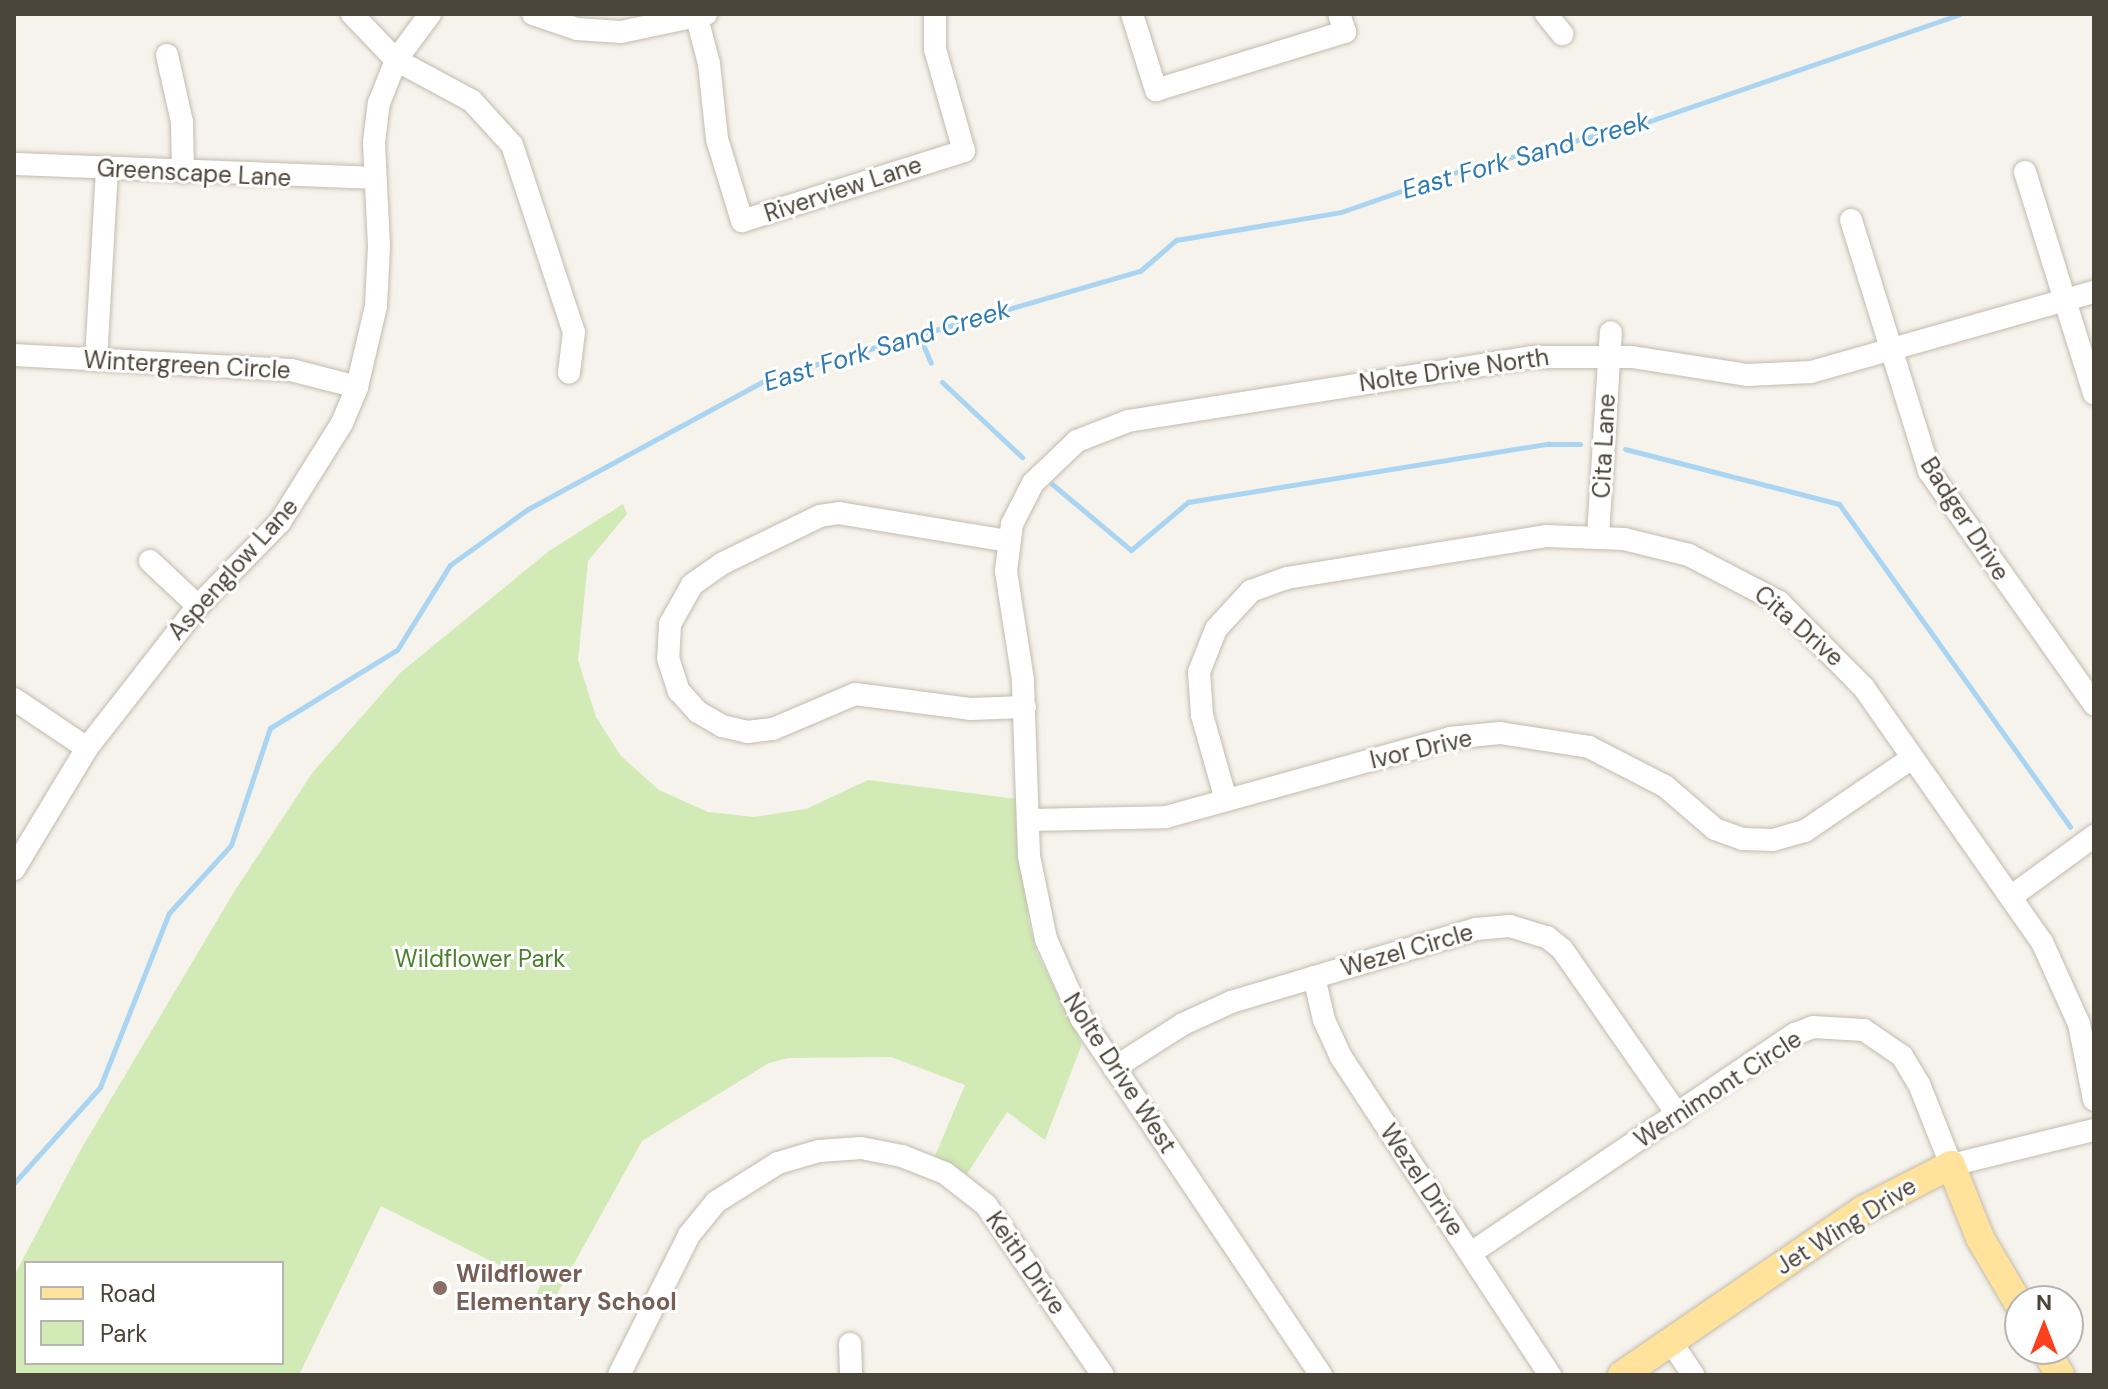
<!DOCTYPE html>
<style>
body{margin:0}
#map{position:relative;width:2108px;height:1389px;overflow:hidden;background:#f6f3ec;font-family:"DM Sans",sans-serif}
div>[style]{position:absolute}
.green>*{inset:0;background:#d2eab5}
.stream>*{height:5px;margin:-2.5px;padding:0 2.5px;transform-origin:2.5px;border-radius:2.5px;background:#a9d4f2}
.roads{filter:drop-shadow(0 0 2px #c2bbae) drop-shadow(0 0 2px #c2bbae)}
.minor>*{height:22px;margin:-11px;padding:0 11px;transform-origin:11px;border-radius:11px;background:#fff}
.major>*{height:28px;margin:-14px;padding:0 14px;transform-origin:14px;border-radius:14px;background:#ffe39c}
.dots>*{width:22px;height:22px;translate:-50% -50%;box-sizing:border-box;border:4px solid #fff;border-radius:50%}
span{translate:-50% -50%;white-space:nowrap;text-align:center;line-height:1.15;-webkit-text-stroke:6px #fff;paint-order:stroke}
.street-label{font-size:24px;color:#4b4439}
.park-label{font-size:24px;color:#4a7f2a}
.education-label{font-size:24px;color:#785e54;font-weight:700}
.left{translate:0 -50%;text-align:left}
.water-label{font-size:26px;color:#2e7ab2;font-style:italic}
.frame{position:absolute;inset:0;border:16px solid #4b4439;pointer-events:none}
.legend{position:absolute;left:24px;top:1261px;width:260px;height:104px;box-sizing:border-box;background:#fff;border:2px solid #b7b4b0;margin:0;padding:10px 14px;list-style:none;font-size:24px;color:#4b4439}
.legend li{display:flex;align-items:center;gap:16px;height:40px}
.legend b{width:40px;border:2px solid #b7b4b0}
.north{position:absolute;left:2004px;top:1285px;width:80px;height:80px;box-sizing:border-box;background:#fff;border:2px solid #b7b4b0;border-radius:50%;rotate:0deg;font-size:22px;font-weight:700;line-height:32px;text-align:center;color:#4b4439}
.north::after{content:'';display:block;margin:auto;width:28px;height:36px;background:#fc3f1d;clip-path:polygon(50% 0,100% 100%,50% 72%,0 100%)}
</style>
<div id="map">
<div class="green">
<div style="clip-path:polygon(evenodd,623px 504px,627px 514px,588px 561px,578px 660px,596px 717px,621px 756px,659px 790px,708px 812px,754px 817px,806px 809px,868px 780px,1017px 799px,1029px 924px,1037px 953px,1082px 1044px,1045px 1140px,1007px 1112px,967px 1174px,935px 1156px,965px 1085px,891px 1057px,788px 1058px,769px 1063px,642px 1141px,551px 1305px,535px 1298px,543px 1278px,503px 1261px,499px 1265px,381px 1206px,299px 1375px,14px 1375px,14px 1276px,80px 1151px,234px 892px,313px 772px,400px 673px,549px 551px,623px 504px,26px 1263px,282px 1263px,282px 1363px,26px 1363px,26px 1263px)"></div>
</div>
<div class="stream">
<div style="left:919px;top:335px;width:30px;rotate:67deg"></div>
<div style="left:942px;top:382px;width:110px;rotate:43.2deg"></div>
<div style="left:1625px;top:449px;width:221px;rotate:14.4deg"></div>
<div style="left:1839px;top:504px;width:397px;rotate:54.4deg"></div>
<div style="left:1052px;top:484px;width:103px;rotate:39.9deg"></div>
<div style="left:1131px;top:550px;width:75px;rotate:-40.1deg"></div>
<div style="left:1188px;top:502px;width:365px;rotate:-9.2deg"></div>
<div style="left:1548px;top:444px;width:32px"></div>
<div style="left:14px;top:1183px;width:129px;rotate:-48.1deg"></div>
<div style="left:100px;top:1087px;width:187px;rotate:-68.4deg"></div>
<div style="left:169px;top:913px;width:92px;rotate:-47.6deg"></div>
<div style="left:231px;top:845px;width:123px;rotate:-71.6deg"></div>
<div style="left:270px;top:728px;width:149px;rotate:-31.6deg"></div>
<div style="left:397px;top:650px;width:100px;rotate:-58.1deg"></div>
<div style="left:450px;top:565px;width:96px;rotate:-35.7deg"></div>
<div style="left:528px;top:509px;width:274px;rotate:-28.5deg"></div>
<div style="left:769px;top:378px;width:386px;rotate:-16.1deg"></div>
<div style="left:1140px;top:271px;width:48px;rotate:-40.7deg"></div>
<div style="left:1176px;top:240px;width:167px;rotate:-9.6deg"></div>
<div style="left:1341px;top:212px;width:134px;rotate:-19.1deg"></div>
<div style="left:1468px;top:168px;width:182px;rotate:-14.3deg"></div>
<div style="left:1644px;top:123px;width:334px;rotate:-19deg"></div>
</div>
<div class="roads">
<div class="minor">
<div style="left:352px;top:14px;width:64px;rotate:46.3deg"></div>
<div style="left:396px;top:60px;width:86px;rotate:28.3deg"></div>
<div style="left:472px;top:101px;width:59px;rotate:47.7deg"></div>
<div style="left:512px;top:145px;width:197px;rotate:71.7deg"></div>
<div style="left:574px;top:332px;width:41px;rotate:97deg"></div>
<div style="left:533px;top:14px;width:46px;rotate:18.8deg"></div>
<div style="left:577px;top:29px;width:44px;rotate:3.9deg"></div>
<div style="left:621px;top:32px;width:87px;rotate:-12deg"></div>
<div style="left:696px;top:14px;width:52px;rotate:75.4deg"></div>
<div style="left:709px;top:64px;width:75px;rotate:83.9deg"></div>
<div style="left:717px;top:139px;width:86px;rotate:73deg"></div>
<div style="left:742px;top:221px;width:233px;rotate:-17.5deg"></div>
<div style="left:964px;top:151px;width:106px;rotate:-105.9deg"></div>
<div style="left:935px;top:49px;width:35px;rotate:-90deg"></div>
<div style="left:1132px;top:14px;width:80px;rotate:72.5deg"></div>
<div style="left:1156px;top:90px;width:198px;rotate:-17.1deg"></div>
<div style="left:1345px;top:32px;width:19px;rotate:-108deg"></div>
<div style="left:1546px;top:14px;width:26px;rotate:51deg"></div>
<div style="left:167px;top:55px;width:69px;rotate:77.4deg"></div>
<div style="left:182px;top:122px;width:50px;rotate:88.9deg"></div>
<div style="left:14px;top:164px;width:359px;rotate:2.2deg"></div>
<div style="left:2025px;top:172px;width:232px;rotate:72.7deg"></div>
<div style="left:1851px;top:220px;width:263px;rotate:72.7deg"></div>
<div style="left:1929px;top:471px;width:286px;rotate:54.7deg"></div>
<div style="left:14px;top:355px;width:277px;rotate:3.1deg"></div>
<div style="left:291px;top:370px;width:68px;rotate:14.4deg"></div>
<div style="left:96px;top:360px;width:192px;rotate:-86.7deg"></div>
<div style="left:1598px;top:536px;width:204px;rotate:-86.4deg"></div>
<div style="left:1008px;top:541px;width:171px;rotate:-170.6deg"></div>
<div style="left:839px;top:513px;width:19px;rotate:171deg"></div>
<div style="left:820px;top:516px;width:108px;rotate:154.1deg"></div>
<div style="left:723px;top:563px;width:38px;rotate:145deg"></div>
<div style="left:692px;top:585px;width:45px;rotate:119.4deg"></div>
<div style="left:670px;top:624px;width:34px;rotate:93deg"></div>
<div style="left:668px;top:658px;width:35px;rotate:72deg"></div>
<div style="left:679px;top:691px;width:28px;rotate:48deg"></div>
<div style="left:698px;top:712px;width:28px;rotate:30deg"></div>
<div style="left:722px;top:726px;width:26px;rotate:13deg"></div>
<div style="left:747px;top:732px;width:26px;rotate:-7deg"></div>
<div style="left:773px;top:729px;width:89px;rotate:-23.1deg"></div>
<div style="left:855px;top:694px;width:116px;rotate:7.4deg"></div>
<div style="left:970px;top:709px;width:55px;rotate:-2.1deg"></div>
<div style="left:150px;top:561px;width:66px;rotate:43.2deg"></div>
<div style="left:14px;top:699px;width:88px;rotate:33.9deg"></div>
<div style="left:1226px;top:800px;width:88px;rotate:-105.8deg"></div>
<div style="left:1202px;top:715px;width:43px;rotate:-94deg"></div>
<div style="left:1199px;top:672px;width:46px;rotate:-68.4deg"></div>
<div style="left:1216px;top:629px;width:52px;rotate:-47.4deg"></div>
<div style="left:1251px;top:591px;width:38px;rotate:-20deg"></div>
<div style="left:1287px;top:578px;width:262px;rotate:-9.2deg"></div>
<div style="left:1546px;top:536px;width:78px;rotate:2.2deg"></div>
<div style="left:1624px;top:539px;width:67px;rotate:13.8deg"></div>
<div style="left:1689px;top:555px;width:102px;rotate:27.6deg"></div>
<div style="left:1779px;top:602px;width:121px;rotate:45.3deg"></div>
<div style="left:1864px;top:688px;width:310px;rotate:55deg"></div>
<div style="left:2042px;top:942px;width:90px;rotate:65.7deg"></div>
<div style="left:2079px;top:1024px;width:77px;rotate:78.8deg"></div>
<div style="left:1028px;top:820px;width:138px;rotate:-1.2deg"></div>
<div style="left:1166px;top:817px;width:295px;rotate:-15.5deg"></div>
<div style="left:1450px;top:738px;width:50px;rotate:-5.7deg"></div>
<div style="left:1500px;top:733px;width:90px;rotate:8.9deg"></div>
<div style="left:1589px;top:747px;width:85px;rotate:27.2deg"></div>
<div style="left:1665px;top:786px;width:66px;rotate:40.7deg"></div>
<div style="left:1715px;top:829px;width:30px;rotate:20deg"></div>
<div style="left:1743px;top:839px;width:30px;rotate:2deg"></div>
<div style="left:1773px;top:840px;width:33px;rotate:-16deg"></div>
<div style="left:1805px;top:831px;width:130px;rotate:-34.3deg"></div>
<div style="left:14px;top:869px;width:141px;rotate:-58.9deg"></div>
<div style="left:87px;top:748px;width:180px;rotate:-52deg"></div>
<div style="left:198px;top:606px;width:117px;rotate:-45.7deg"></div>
<div style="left:280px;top:522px;width:117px;rotate:-57.9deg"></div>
<div style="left:342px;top:423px;width:39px;rotate:-67deg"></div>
<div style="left:357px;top:387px;width:83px;rotate:-76.8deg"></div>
<div style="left:376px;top:306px;width:60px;rotate:-87.1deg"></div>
<div style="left:379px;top:246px;width:104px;rotate:-92.8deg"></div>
<div style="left:374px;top:142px;width:39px;rotate:-83deg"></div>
<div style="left:379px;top:103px;width:46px;rotate:-68.4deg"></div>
<div style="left:396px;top:60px;width:57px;rotate:-53.5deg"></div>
<div style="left:2012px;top:896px;width:102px;rotate:-36.2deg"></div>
<div style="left:1314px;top:977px;width:44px;rotate:76.9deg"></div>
<div style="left:1324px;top:1020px;width:41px;rotate:65.3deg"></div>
<div style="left:1341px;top:1057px;width:381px;rotate:56.7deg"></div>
<div style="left:1114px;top:1068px;width:82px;rotate:-32.5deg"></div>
<div style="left:1183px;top:1024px;width:53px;rotate:-24.6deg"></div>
<div style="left:1231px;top:1002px;width:256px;rotate:-16.6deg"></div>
<div style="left:1476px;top:929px;width:34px;rotate:-5deg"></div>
<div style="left:1510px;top:926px;width:39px;rotate:17deg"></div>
<div style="left:1547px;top:937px;width:19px;rotate:39deg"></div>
<div style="left:1562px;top:949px;width:203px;rotate:55.1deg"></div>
<div style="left:1471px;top:1253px;width:391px;rotate:-34.1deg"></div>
<div style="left:1795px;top:1034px;width:19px;rotate:-21deg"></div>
<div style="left:1813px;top:1027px;width:51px;rotate:3.4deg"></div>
<div style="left:1864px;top:1030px;width:46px;rotate:34.4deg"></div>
<div style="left:1902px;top:1056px;width:33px;rotate:59deg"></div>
<div style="left:1919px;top:1084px;width:87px;rotate:68.4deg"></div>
<div style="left:1951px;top:1165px;width:147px;rotate:-13.8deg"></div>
<div style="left:1671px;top:1342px;width:40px;rotate:56deg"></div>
<div style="left:850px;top:1344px;width:31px;rotate:88deg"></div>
<div style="left:619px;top:1375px;width:157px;rotate:-63.4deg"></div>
<div style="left:689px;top:1235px;width:43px;rotate:-50.7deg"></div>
<div style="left:716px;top:1202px;width:73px;rotate:-32.2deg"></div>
<div style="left:778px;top:1163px;width:43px;rotate:-16.3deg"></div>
<div style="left:819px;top:1151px;width:42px;rotate:-4.1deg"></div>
<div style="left:861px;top:1148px;width:42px;rotate:11deg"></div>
<div style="left:902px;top:1156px;width:46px;rotate:21.6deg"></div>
<div style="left:945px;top:1173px;width:52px;rotate:38deg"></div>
<div style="left:986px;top:1205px;width:206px;rotate:55.5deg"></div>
<div style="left:1321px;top:1375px;width:428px;rotate:-123.9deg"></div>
<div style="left:1082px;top:1020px;width:89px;rotate:-114deg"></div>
<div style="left:1046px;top:939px;width:85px;rotate:-101.6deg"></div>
<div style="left:1029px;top:856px;width:176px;rotate:-92deg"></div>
<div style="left:1023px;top:680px;width:110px;rotate:-98.9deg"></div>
<div style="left:1006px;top:571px;width:47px;rotate:-82.7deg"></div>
<div style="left:1012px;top:524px;width:46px;rotate:-62.9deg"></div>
<div style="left:1033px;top:483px;width:61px;rotate:-43.7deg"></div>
<div style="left:1077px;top:441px;width:55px;rotate:-21.4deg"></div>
<div style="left:1128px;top:421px;width:409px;rotate:-9deg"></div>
<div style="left:1532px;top:357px;width:100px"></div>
<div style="left:1632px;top:357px;width:116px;rotate:8.9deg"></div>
<div style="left:1747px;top:375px;width:64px;rotate:-2.7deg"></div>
<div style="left:1811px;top:372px;width:294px;rotate:-15.8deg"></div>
</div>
<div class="major">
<div style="left:2045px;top:1349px;width:30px;rotate:60deg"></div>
<div style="left:1622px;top:1375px;width:292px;rotate:-34.4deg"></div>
<div style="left:1863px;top:1210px;width:99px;rotate:-27.1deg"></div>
<div style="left:1951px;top:1165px;width:79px;rotate:68.3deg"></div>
<div style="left:1980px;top:1238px;width:79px;rotate:59.5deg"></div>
</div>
</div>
<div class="dots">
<div style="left:440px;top:1288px;background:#8d6e63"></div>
</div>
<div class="street-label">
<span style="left:194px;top:173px;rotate:3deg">Greenscape Lane</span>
<span style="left:843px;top:189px;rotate:-18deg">Riverview Lane</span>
<span style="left:187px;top:365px;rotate:3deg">Wintergreen Circle</span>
<span style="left:1454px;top:370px;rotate:-8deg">Nolte Drive North</span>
<span style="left:1604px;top:446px;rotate:-87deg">Cita Lane</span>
<span style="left:1965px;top:519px;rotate:57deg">Badger Drive</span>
<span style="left:233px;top:569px;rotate:-48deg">Aspenglow Lane</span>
<span style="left:1799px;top:626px;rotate:41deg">Cita Drive</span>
<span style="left:1421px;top:749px;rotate:-13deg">Ivor Drive</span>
<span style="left:1407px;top:950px;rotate:-16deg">Wezel Circle</span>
<span style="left:1120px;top:1073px;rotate:57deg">Nolte Drive West</span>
<span style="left:1718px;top:1089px;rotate:-33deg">Wernimont Circle</span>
<span style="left:1422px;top:1180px;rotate:56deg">Wezel Drive</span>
<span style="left:1846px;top:1226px;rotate:-32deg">Jet Wing Drive</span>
<span style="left:1026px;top:1263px;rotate:55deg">Keith Drive</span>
</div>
<div class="park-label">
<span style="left:480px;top:959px">Wildflower Park</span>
</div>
<div class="education-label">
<span class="left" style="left:456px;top:1288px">Wildflower<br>Elementary School</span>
</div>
<div class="water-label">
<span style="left:1526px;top:156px;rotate:-16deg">East Fork Sand Creek</span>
<span style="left:887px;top:346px;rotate:-17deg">East Fork Sand Creek</span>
</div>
<div class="frame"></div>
<ul class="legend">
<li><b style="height:10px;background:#ffe39c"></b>Road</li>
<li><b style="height:22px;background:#d2eab5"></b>Park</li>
</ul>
<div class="north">N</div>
</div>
